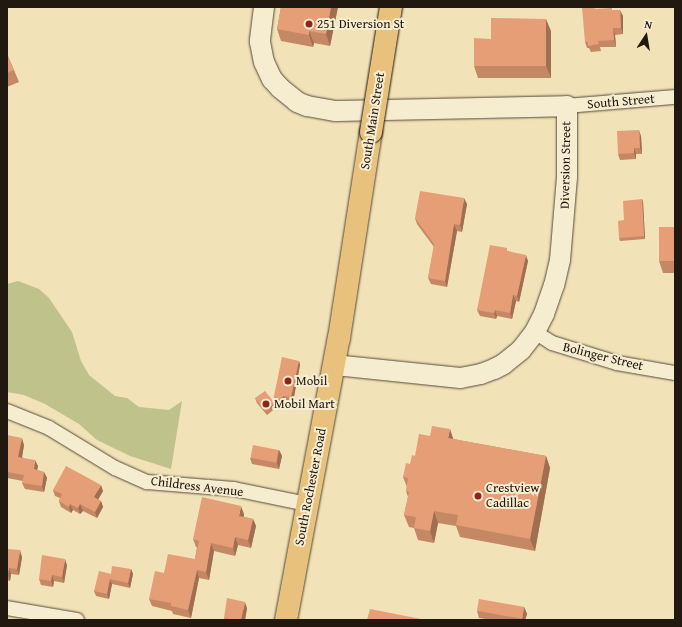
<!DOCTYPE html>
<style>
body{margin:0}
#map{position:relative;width:682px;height:627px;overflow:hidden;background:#f1e2b7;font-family:"Gentium Book Plus",serif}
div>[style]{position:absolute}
.green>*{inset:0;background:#bfc28b}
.roads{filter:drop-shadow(0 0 1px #554a39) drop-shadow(0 0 1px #554a39)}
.street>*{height:14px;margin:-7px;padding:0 7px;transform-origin:7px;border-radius:7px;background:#f6ecd0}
.secondary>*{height:20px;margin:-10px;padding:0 10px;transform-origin:10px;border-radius:10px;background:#f6ecd0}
.primary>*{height:22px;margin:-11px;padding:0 11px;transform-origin:11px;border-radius:11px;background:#e8c17c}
.bridges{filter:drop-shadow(0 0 1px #21180f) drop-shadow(0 0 1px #21180f)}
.primary-bridge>*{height:22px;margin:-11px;padding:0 11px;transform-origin:11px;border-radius:11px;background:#e8c17c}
.wall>*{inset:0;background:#c58865}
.shaded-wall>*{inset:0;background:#a06f52;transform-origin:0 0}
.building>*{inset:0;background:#e59e75;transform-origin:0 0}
.dots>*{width:11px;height:11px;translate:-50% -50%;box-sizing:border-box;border:2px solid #f6ecd0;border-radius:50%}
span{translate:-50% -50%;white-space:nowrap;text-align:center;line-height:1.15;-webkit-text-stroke:4px #f6ecd0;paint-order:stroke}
.poi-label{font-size:13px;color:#21180f}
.left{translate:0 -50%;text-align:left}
.street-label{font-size:13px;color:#21180f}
.frame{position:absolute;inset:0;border:8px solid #21180f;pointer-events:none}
.north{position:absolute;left:626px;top:16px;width:40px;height:40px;-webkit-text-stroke:3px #f6ecd0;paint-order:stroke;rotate:12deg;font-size:11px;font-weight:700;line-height:16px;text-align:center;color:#21180f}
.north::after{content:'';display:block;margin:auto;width:14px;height:18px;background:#21180f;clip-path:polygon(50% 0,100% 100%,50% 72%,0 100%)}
</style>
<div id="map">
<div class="green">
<div style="clip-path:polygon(18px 281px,39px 289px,49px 298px,72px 332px,81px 361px,89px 375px,115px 396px,127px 398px,139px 407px,169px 410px,182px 401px,171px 469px,130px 456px,97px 440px,79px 424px,45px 404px,24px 395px,7px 392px,7px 284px)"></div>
</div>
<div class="roads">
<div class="street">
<div style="left:567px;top:106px;width:108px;rotate:-4.8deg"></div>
<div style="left:535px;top:332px;width:20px;rotate:33deg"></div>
<div style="left:552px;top:343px;width:68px;rotate:17.1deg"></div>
<div style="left:617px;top:363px;width:59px;rotate:9.8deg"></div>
<div style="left:7px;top:411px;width:45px;rotate:22deg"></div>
<div style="left:49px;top:428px;width:77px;rotate:31.2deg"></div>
<div style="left:115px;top:468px;width:35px;rotate:24deg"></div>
<div style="left:147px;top:482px;width:87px;rotate:4.6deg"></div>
<div style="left:234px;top:489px;width:75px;rotate:11.6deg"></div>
<div style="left:7px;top:608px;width:71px;rotate:9.7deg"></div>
</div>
<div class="secondary">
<div style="left:264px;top:7px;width:35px;rotate:97deg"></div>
<div style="left:260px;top:42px;width:20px;rotate:79deg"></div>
<div style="left:264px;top:62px;width:19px;rotate:65deg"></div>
<div style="left:272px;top:79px;width:12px;rotate:48deg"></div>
<div style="left:280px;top:88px;width:22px;rotate:39deg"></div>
<div style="left:297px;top:102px;width:11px;rotate:22deg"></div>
<div style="left:307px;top:106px;width:29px;rotate:10deg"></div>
<div style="left:336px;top:111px;width:231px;rotate:-1.2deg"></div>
<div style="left:567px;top:106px;width:71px;rotate:90deg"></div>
<div style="left:567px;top:177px;width:83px;rotate:94.8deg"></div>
<div style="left:560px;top:260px;width:26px;rotate:103deg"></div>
<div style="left:554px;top:285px;width:31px;rotate:109deg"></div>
<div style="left:544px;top:314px;width:20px;rotate:117deg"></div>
<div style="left:535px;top:332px;width:23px;rotate:128deg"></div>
<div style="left:521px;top:350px;width:22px;rotate:141deg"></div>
<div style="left:504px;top:364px;width:11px;rotate:153deg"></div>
<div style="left:494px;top:369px;width:14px;rotate:159deg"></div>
<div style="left:481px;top:374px;width:21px;rotate:169deg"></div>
<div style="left:460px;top:378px;width:127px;rotate:-174.1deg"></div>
</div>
<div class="primary">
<div style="left:286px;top:620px;width:287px;rotate:-79.4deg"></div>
<div style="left:339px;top:338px;width:208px;rotate:-81.2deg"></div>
</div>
</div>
<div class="bridges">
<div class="primary-bridge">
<div style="left:371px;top:132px;width:127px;rotate:-80.9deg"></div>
</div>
</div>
<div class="wall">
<div style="clip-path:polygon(281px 7px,338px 7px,330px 46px,314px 43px,313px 47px,281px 41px,277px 29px)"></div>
<div style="clip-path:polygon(594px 7px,595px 9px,613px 10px,623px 16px,623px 34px,615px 35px,616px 47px,600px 47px,601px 51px,591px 52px,589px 48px,587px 48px,585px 42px)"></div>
<div style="clip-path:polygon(551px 31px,551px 78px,478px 78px,474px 66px,491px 39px)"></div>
<div style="clip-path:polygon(7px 54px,14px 70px,19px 82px,7px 87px)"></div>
<div style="clip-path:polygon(641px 136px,642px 154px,636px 154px,636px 159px,620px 160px,618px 154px)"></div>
<div style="clip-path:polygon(642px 199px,643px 202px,645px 239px,620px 241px,619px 238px,624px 220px)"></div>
<div style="clip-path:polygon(467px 204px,462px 232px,457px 231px,447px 287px,431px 284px,428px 278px,434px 247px,417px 224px,415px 218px)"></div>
<div style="clip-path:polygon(675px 227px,675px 273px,663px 273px,659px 261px)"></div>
<div style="clip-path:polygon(508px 251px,528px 261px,519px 302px,516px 301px,512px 319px,497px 316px,496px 319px,480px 316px,477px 310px)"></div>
<div style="clip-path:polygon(299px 361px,300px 365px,293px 402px,286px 400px,267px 415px,257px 403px,255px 398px,273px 401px)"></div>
<div style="clip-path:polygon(7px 435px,24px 445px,22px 457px,38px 466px,37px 470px,44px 472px,47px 478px,44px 492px,25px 489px,22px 483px,23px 481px,7px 478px)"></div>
<div style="clip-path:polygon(430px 436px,453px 439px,546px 456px,550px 468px,535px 551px,460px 537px,456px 526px,438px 523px,434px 543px,418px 540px,414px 528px,409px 527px,404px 515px,408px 497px,406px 491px,407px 487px,403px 477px,415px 456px)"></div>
<div style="clip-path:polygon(279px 450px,282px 456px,279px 469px,252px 464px,250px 458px)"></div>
<div style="clip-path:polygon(53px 490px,103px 491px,98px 500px,101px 501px,103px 507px,97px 518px,83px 511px,80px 514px,73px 510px,71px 513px,61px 507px,59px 501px,60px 498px,55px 496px)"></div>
<div style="clip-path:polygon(244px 514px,244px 517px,253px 519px,256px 526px,251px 548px,238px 545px,235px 556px,214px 551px,209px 580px,199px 578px,191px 618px,173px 614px,172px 611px,152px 606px,149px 599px,164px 573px,195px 559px,197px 547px,196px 547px,193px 539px)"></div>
<div style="clip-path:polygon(7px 549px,22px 557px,19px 575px,11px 574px,10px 581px,7px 580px)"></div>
<div style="clip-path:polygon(67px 565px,64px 583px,54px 581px,53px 587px,41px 585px,39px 579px)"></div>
<div style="clip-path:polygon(131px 569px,133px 574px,130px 588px,112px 584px,109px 599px,96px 596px,94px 591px,111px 574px)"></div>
<div style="clip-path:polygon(524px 607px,527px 614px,525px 620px,492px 620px,479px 618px,477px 611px)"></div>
<div style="clip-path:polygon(247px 608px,245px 620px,225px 620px,224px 618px)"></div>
</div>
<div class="shaded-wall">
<div style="clip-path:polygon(331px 7px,338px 7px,330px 46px,326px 34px)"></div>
<div style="clip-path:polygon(620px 10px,623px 16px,623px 34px,621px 28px)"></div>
<div style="clip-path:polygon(546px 19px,551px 31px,551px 78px,546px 66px)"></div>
<div style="clip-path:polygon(613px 28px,615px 35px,616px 47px,614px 40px)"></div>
<div style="clip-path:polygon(309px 31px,314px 43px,313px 47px,309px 35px)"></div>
<div style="clip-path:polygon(639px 130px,641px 136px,642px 154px,640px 148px)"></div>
<div style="clip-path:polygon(634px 148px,636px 154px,636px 159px,634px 153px)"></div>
<div style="clip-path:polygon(464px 198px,467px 204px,462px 232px,460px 225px)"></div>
<div style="clip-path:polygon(642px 199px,643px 202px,645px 239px,644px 236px)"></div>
<div style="clip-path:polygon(454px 224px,457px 231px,447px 287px,445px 281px)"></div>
<div style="clip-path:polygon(526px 255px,528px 261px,519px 302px,517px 296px)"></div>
<div style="clip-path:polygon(513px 295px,516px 301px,512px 319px,510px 313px)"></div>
<div style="clip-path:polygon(495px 310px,497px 316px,496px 319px,494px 313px)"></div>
<div style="clip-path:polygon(299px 361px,300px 365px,293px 402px,291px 397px)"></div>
<div style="left:284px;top:396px;width:4px;height:24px;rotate:63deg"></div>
<div style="clip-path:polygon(450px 429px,454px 441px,448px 438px)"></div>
<div style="clip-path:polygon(22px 438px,24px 445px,21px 463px,18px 457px)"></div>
<div style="clip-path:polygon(279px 450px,282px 456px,279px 469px,277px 463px)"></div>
<div style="clip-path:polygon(546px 456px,550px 468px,535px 551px,530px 539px)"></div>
<div style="clip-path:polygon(35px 460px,38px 466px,36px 476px,34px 469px)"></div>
<div style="clip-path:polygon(44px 472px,47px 478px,44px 492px,42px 486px)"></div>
<div style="clip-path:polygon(101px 485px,103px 491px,96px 503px,94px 497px)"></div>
<div style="clip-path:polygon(101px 501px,103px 507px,97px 518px,95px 512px)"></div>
<div style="clip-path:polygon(70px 504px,73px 510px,71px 513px,69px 507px)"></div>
<div style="clip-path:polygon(80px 504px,83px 511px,80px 514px,78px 508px)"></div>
<div style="clip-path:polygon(241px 506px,244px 514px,242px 524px,239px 516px)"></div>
<div style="clip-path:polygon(434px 511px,438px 523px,434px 543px,430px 531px)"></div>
<div style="clip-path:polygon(253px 519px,256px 526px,251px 548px,248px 540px)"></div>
<div style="clip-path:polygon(235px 537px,238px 545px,235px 556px,233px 548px)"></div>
<div style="clip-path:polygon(211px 543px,214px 551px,209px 580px,206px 572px)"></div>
<div style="clip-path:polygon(20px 550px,22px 557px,19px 575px,17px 569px)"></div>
<div style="clip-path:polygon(65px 559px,67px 565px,64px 583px,62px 577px)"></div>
<div style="clip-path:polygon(9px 568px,11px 574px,10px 581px,8px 574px)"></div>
<div style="clip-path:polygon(131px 569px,133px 574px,130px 588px,128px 583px)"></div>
<div style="clip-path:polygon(197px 570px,199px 578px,191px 618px,188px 610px)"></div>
<div style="clip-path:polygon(52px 575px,54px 581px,53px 587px,51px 581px)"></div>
<div style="clip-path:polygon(110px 579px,112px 584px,109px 599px,107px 594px)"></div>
<div style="clip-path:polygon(245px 602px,247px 608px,245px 620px,241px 620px)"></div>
<div style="clip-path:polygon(524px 607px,527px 614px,525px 620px,522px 620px)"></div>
</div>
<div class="building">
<div style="clip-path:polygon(281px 7px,331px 7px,326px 34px,309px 31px,309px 35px,277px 29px)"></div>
<div style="clip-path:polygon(582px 7px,593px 7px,593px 9px,612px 8px,612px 10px,620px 10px,621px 28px,613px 28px,614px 40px,598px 41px,599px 44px,588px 46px,588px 42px,585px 42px)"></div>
<div style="clip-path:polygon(491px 18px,546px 19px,546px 66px,474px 66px,474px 38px,491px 39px)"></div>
<div style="clip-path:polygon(7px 54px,14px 70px,7px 73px)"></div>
<div style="clip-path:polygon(639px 130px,640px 148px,634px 148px,634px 153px,618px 154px,617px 131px)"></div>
<div style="clip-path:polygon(420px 191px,464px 198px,460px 225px,454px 224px,445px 281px,428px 278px,434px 244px,415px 218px)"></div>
<div style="clip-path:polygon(642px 199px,644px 236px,619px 238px,618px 221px,624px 220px,623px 201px)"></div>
<div style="left:659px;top:227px;width:16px;height:34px"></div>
<div style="clip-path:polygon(490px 245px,507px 248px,507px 251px,526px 255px,517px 296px,513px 295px,510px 313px,495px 310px,494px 313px,477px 310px)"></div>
<div style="clip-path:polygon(282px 357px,299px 361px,291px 397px,284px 396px,265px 411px,255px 398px,265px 391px,273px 401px)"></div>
<div style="clip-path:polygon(432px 426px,450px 429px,448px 438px,546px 456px,530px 539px,456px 525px,458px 515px,434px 511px,430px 531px,414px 528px,416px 517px,404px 515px,409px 492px,406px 491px,408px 478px,403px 477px,406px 463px,410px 464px,412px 455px,415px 456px,419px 434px,430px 436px)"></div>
<div style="clip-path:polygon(7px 435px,22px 438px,18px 457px,35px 460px,34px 469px,44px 472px,42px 486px,22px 483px,24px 475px,7px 472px)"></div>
<div style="left:253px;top:445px;width:26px;height:13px;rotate:11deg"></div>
<div style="clip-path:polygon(66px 466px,101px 485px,94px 497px,101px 501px,95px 512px,80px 504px,78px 508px,70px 504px,69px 507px,59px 501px,62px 494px,53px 490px)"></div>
<div style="clip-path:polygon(202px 497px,241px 506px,239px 516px,253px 519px,248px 540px,235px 537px,233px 548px,211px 543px,206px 572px,197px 570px,188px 610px,171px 606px,171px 603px,149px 599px,155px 571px,164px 573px,168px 554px,195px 559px,199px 541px,193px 539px)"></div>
<div style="clip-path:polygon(7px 549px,20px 550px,17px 569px,9px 568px,8px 574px,7px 574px)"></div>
<div style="clip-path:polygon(42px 555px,65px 559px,62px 577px,52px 575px,51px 581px,39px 579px)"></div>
<div style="clip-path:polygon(112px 566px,131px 569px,128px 583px,110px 579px,107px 594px,94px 591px,99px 571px,111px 574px)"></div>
<div style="clip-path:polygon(227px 598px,245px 602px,241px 620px,236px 620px,224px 618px)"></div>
<div style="left:479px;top:599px;width:46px;height:12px;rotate:10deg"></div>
<div style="clip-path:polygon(370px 609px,426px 620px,367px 620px)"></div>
</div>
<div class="dots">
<div style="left:309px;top:24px;background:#8f2418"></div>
<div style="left:288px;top:381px;background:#8f2418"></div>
<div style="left:266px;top:404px;background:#8f2418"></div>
<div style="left:478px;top:496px;background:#8f2418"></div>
</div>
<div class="poi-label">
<span class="left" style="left:317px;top:24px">251 Diversion St</span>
<span class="left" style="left:296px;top:381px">Mobil</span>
<span class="left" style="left:274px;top:404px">Mobil Mart</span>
<span class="left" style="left:486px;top:496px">Crestview<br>Cadillac</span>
</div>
<div class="street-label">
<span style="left:621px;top:102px;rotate:-5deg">South Street</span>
<span style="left:373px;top:121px;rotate:-81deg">South Main Street</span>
<span style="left:566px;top:165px;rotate:-89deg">Diversion Street</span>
<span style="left:603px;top:357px;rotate:14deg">Bolinger Street</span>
<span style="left:197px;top:487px;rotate:7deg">Childress Avenue</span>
<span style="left:311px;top:487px;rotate:-79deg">South Rochester Road</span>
</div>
<div class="frame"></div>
<div class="north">N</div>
</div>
